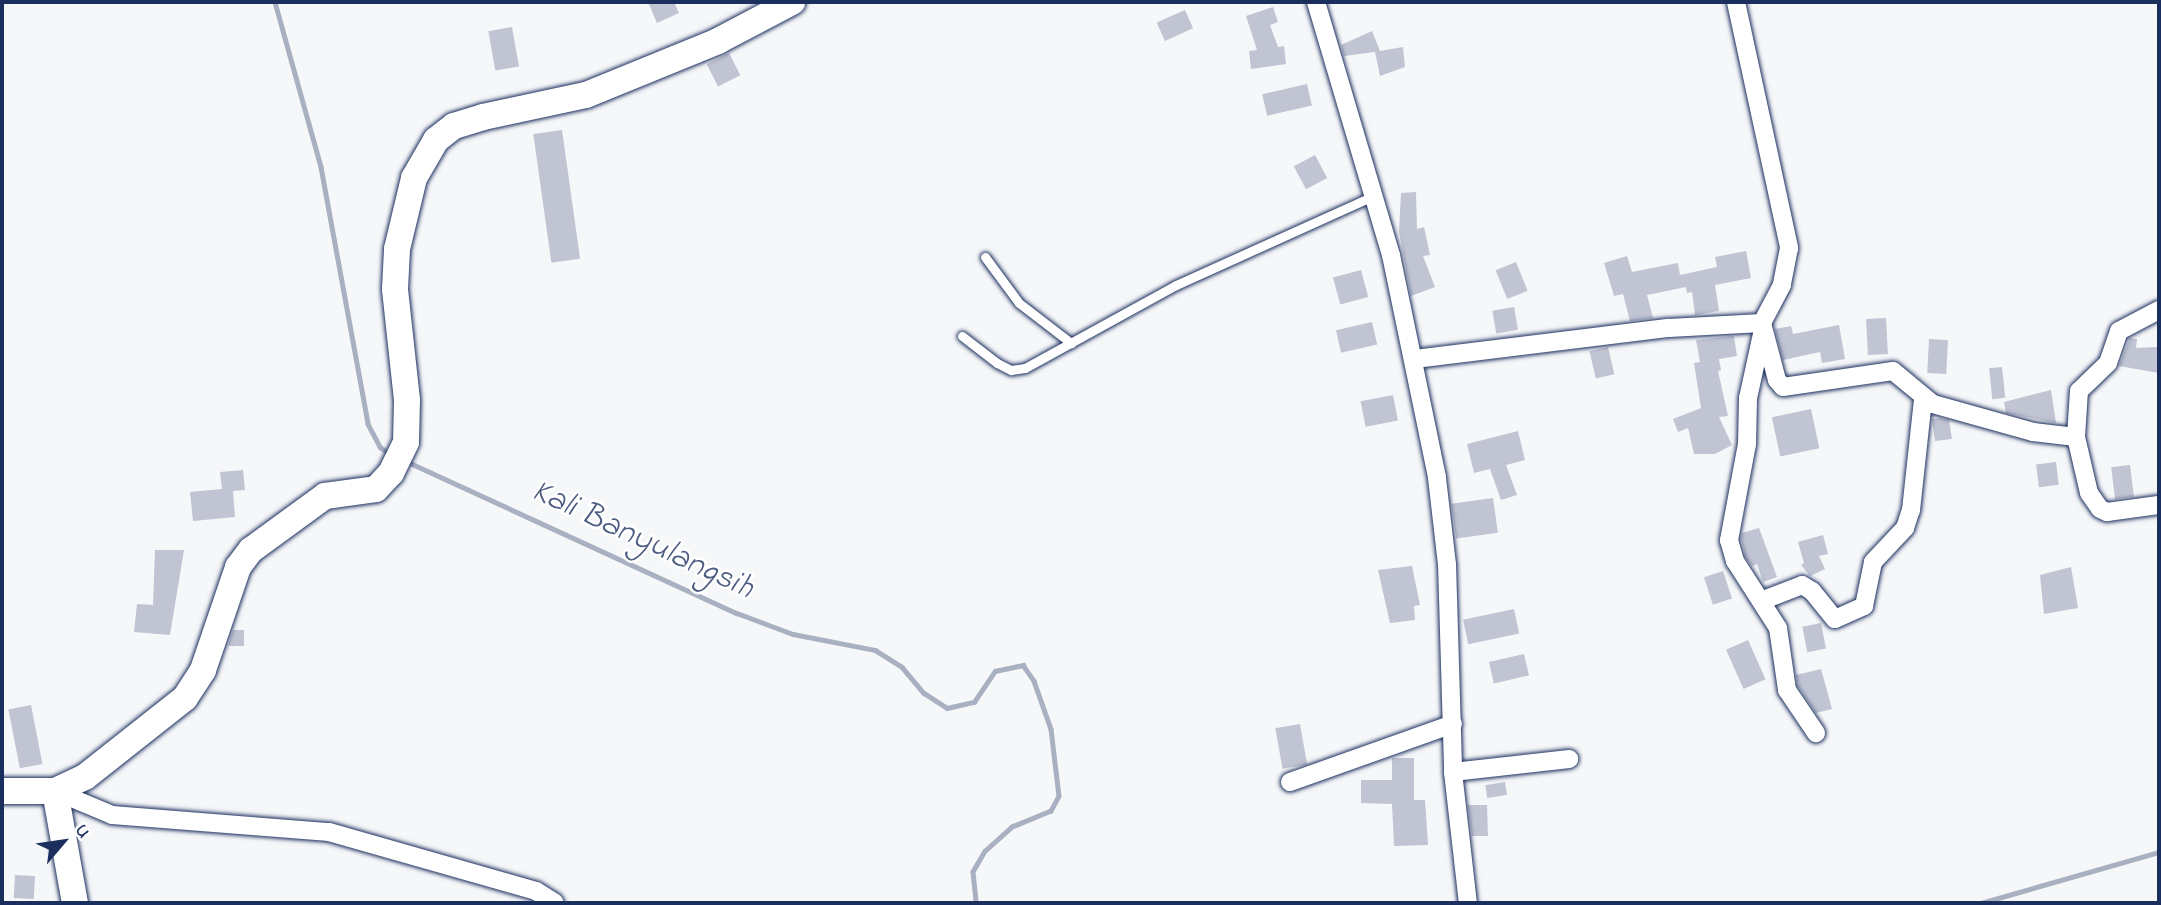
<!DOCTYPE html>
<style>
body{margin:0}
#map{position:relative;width:2161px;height:905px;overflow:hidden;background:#f6f7f9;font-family:"Indie Flower",sans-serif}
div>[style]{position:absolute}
.stream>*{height:4.5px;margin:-2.25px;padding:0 2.25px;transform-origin:2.25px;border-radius:2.25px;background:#a9b0c1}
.building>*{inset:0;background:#c0c4d3;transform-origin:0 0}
.roads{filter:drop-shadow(0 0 2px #1b2f5e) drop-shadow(0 0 2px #1b2f5e)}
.lane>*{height:9px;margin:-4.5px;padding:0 4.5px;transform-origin:4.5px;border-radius:4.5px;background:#fff}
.street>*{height:18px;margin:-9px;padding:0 9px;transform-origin:9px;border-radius:9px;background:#fff}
.secondary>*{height:26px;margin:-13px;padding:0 13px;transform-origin:13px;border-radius:13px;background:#fff}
span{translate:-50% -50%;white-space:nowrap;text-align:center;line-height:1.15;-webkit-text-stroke:5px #fff;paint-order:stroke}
.water-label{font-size:33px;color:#4d5c81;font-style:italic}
.frame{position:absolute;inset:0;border:4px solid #1b2f5e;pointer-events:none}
.north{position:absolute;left:28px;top:807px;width:70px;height:70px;-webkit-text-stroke:5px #fff;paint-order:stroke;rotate:61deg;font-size:19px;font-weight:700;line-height:28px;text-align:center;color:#1b2f5e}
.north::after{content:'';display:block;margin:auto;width:24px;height:32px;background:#1b2f5e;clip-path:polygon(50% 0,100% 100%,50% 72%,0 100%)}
</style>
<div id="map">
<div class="stream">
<div style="left:275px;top:2px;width:171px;rotate:74.4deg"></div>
<div style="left:321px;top:167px;width:261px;rotate:79.6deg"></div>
<div style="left:368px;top:424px;width:26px;rotate:62deg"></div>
<div style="left:380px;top:447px;width:12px;rotate:35deg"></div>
<div style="left:408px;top:462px;width:362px;rotate:24.7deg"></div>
<div style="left:737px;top:613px;width:60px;rotate:20.6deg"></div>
<div style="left:793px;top:634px;width:84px;rotate:11deg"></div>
<div style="left:875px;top:650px;width:32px;rotate:32deg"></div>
<div style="left:902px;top:667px;width:34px;rotate:50deg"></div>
<div style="left:924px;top:693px;width:27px;rotate:33deg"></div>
<div style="left:947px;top:708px;width:28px;rotate:-13deg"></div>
<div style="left:974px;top:702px;width:37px;rotate:-56deg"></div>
<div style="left:995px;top:671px;width:29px;rotate:-12deg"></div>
<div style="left:1023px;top:665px;width:19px;rotate:55deg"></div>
<div style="left:1034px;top:681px;width:51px;rotate:70.5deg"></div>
<div style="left:1051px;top:729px;width:67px;rotate:83.2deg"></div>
<div style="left:1059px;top:796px;width:17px;rotate:118deg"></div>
<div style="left:1051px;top:811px;width:42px;rotate:157.7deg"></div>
<div style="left:1012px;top:827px;width:36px;rotate:138deg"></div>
<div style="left:985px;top:851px;width:24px;rotate:120deg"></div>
<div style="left:973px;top:872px;width:31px;rotate:84deg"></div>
<div style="left:1981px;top:903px;width:185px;rotate:-16deg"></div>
</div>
<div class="building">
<div style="clip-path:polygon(648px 2px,674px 2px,679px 13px,657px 23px)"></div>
<div style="clip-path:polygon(1273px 7px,1278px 22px,1270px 25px,1278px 47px,1284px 46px,1286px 64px,1251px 69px,1249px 51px,1257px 50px,1246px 16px)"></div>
<div style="left:1185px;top:10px;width:20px;height:31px;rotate:66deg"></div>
<div style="left:512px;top:27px;width:40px;height:24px;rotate:80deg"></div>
<div style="clip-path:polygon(1372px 31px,1380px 51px,1403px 47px,1405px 67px,1380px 76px,1375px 52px,1344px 56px,1341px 45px)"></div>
<div style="left:729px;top:53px;width:25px;height:25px;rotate:63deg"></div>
<div style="left:1307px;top:84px;width:22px;height:46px;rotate:77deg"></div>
<div style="left:562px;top:130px;width:130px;height:29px;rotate:82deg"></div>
<div style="left:1315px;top:155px;width:26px;height:24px;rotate:62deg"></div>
<div style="clip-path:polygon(1416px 192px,1417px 229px,1424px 227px,1430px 255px,1423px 256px,1435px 287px,1411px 296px,1399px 232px,1401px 193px)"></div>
<div style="clip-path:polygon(1746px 251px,1751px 278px,1715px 285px,1719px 311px,1695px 315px,1692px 292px,1687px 293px,1686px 287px,1647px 295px,1653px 318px,1630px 321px,1623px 294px,1614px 296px,1604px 263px,1627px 256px,1632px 272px,1678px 263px,1680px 275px,1717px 267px,1715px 257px)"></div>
<div style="left:1516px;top:262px;width:31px;height:22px;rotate:68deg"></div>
<div style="left:1361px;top:270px;width:28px;height:29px;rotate:75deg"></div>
<div style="left:1514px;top:307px;width:23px;height:22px;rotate:80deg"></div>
<div style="left:1886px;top:318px;width:36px;height:20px;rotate:87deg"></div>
<div style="left:1372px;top:322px;width:23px;height:37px;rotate:77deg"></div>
<div style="clip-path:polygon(1839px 325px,1845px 359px,1822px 363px,1820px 352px,1783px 360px,1775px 329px,1791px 326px,1793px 334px)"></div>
<div style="clip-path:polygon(1734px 336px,1737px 356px,1719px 359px,1721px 370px,1718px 371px,1728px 416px,1719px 417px,1732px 445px,1715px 454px,1694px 454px,1688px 428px,1678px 432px,1673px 419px,1701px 408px,1694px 363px,1700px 362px,1696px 340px)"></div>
<div style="clip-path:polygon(2130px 338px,2137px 339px,2136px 348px,2159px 347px,2159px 373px,2119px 366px)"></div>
<div style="left:1929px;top:339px;width:19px;height:34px;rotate:3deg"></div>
<div style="left:1608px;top:347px;width:28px;height:19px;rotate:77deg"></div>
<div style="left:2002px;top:367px;width:31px;height:13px;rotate:84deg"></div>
<div style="clip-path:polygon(2051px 390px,2056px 423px,2006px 413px,2004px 402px)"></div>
<div style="left:1393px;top:395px;width:26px;height:33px;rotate:79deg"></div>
<div style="left:1811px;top:409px;width:40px;height:40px;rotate:78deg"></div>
<div style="clip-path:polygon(1940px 418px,1949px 420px,1952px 439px,1935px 441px,1932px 419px)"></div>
<div style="clip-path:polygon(1518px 431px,1525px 460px,1506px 465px,1517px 495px,1501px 500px,1490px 469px,1474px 473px,1467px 444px)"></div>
<div style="left:2056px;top:462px;width:23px;height:20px;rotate:83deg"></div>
<div style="left:2130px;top:465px;width:32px;height:19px;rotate:83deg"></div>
<div style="clip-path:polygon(243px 470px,245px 490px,233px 491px,235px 517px,193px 521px,190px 492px,222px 489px,220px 472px)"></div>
<div style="left:1493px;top:498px;width:35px;height:42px;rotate:82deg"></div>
<div style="clip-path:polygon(1759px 528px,1777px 577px,1763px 582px,1757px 564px,1752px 566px,1745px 556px,1741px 538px,1742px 533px)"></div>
<div style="clip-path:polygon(1823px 535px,1828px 554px,1819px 556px,1825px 569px,1810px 576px,1801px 565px,1804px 563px,1798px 542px)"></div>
<div style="clip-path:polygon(155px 550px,184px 550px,170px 635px,134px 632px,137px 604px,153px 605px)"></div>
<div style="clip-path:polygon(1412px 566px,1420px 605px,1414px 606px,1415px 620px,1390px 623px,1378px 570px)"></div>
<div style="clip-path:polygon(2071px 567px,2078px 608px,2044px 614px,2040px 575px)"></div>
<div style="left:1723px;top:571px;width:29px;height:20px;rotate:72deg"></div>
<div style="left:1514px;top:609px;width:25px;height:52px;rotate:78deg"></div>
<div style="left:1821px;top:623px;width:26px;height:19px;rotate:79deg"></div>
<div style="clip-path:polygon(233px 630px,244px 630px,244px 646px,228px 646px)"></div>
<div style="left:1748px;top:640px;width:43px;height:24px;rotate:66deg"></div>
<div style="left:1524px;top:654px;width:22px;height:36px;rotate:77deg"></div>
<div style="clip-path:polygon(1821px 669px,1832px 709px,1816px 713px,1798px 686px,1796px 675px)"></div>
<div style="left:31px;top:705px;width:60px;height:23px;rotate:79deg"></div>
<div style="left:1300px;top:724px;width:41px;height:25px;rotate:80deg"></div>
<div style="clip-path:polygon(1392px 758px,1414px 758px,1414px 800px,1425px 800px,1428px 845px,1394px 846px,1392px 804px,1361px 803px,1361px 780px,1392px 780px)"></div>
<div style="left:1505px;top:782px;width:13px;height:20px;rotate:81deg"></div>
<div style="clip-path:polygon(1468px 805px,1487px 805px,1488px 836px,1472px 836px)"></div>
<div style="left:15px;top:875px;width:20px;height:23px;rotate:3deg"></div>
</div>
<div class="roads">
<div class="lane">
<div style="left:985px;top:257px;width:57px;rotate:53.5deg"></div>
<div style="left:1019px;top:303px;width:66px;rotate:37.6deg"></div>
<div style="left:962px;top:336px;width:44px;rotate:37.6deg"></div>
<div style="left:997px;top:363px;width:16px;rotate:27deg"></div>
<div style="left:1011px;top:370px;width:14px;rotate:-8deg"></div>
<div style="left:1025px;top:368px;width:172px;rotate:-28.8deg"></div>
<div style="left:1176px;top:285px;width:216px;rotate:-24.3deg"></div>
</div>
<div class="street">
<div style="left:1316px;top:2px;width:264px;rotate:73.5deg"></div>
<div style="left:1391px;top:255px;width:228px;rotate:78.3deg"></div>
<div style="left:1437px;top:478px;width:87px;rotate:83.4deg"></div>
<div style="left:1447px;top:564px;width:208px;rotate:88.3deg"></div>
<div style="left:1453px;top:772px;width:132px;rotate:83.5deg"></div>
<div style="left:1736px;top:2px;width:252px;rotate:77.8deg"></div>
<div style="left:1789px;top:248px;width:38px;rotate:101deg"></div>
<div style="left:1782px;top:285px;width:43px;rotate:117.8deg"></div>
<div style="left:1762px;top:334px;width:66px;rotate:102.3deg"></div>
<div style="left:1748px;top:398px;width:46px;rotate:91.2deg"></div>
<div style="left:1747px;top:444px;width:98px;rotate:100.6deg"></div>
<div style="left:1729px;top:540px;width:22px;rotate:74deg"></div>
<div style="left:1735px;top:561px;width:80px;rotate:57.3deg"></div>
<div style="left:1778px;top:628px;width:63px;rotate:81.7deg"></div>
<div style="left:1787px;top:690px;width:52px;rotate:56deg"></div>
<div style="left:1415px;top:359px;width:256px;rotate:-7deg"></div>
<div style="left:1669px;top:328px;width:93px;rotate:-3.1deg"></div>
<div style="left:1762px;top:323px;width:59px;rotate:75.3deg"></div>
<div style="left:1777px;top:380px;width:9px;rotate:49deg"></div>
<div style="left:1783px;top:387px;width:111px;rotate:-8.3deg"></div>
<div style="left:1893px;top:371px;width:52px;rotate:39.5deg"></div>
<div style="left:1933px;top:404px;width:104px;rotate:15.6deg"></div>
<div style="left:2033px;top:432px;width:43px;rotate:6.6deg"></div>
<div style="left:2076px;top:437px;width:46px;rotate:-86.3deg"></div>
<div style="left:2079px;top:391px;width:40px;rotate:-44deg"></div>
<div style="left:2108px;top:363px;width:34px;rotate:-71deg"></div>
<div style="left:2119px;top:331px;width:45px;rotate:-27.7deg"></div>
<div style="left:2076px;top:437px;width:57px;rotate:76.9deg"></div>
<div style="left:2089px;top:493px;width:19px;rotate:55deg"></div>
<div style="left:2100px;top:509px;width:8px;rotate:23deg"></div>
<div style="left:2107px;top:512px;width:52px;rotate:-7.7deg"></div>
<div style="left:1761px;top:601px;width:44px;rotate:-21.3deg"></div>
<div style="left:1802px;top:585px;width:12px;rotate:31deg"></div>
<div style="left:1812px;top:591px;width:36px;rotate:51deg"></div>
<div style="left:1835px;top:619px;width:32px;rotate:-24deg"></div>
<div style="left:1864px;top:606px;width:45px;rotate:-78.4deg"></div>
<div style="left:1873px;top:562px;width:47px;rotate:-46.7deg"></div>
<div style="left:1905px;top:528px;width:19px;rotate:-72deg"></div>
<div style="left:1911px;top:510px;width:111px;rotate:-83.8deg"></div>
<div style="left:1453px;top:772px;width:117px;rotate:-6.4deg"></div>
<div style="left:1290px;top:782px;width:173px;rotate:-19.6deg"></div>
<div style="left:55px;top:791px;width:62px;rotate:22.8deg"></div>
<div style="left:112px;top:815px;width:218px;rotate:4.5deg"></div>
<div style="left:329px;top:832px;width:215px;rotate:15.9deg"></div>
<div style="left:536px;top:891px;width:22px;rotate:32deg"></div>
</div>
<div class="secondary">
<div style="left:2px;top:791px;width:53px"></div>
<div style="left:55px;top:791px;width:33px;rotate:-25deg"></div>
<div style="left:85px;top:777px;width:127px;rotate:-38.3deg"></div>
<div style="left:185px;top:698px;width:33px;rotate:-57deg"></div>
<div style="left:203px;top:670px;width:109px;rotate:-71.2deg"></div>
<div style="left:238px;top:567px;width:21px;rotate:-53deg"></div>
<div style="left:251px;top:550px;width:92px;rotate:-36.1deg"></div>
<div style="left:325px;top:496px;width:51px;rotate:-7.8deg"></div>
<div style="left:376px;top:489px;width:22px;rotate:-47deg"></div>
<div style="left:391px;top:473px;width:34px;rotate:-64deg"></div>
<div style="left:406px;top:442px;width:42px;rotate:-88.6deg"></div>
<div style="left:407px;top:400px;width:112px;rotate:-96.2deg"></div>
<div style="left:395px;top:289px;width:40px;rotate:-87.1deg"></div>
<div style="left:397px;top:249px;width:73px;rotate:-76.5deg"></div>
<div style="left:414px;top:178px;width:44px;rotate:-59.9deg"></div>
<div style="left:436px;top:140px;width:23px;rotate:-38deg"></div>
<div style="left:454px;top:126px;width:30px;rotate:-17deg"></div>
<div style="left:483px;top:117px;width:105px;rotate:-12.1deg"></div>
<div style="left:586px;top:95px;width:143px;rotate:-22.2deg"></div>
<div style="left:718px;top:41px;width:84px;rotate:-27.8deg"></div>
<div style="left:55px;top:791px;width:114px;rotate:79.9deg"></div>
</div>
</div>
<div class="water-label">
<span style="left:642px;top:541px;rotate:25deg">Kali Banyulangsih</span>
</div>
<div class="frame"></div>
<div class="north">U</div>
</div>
